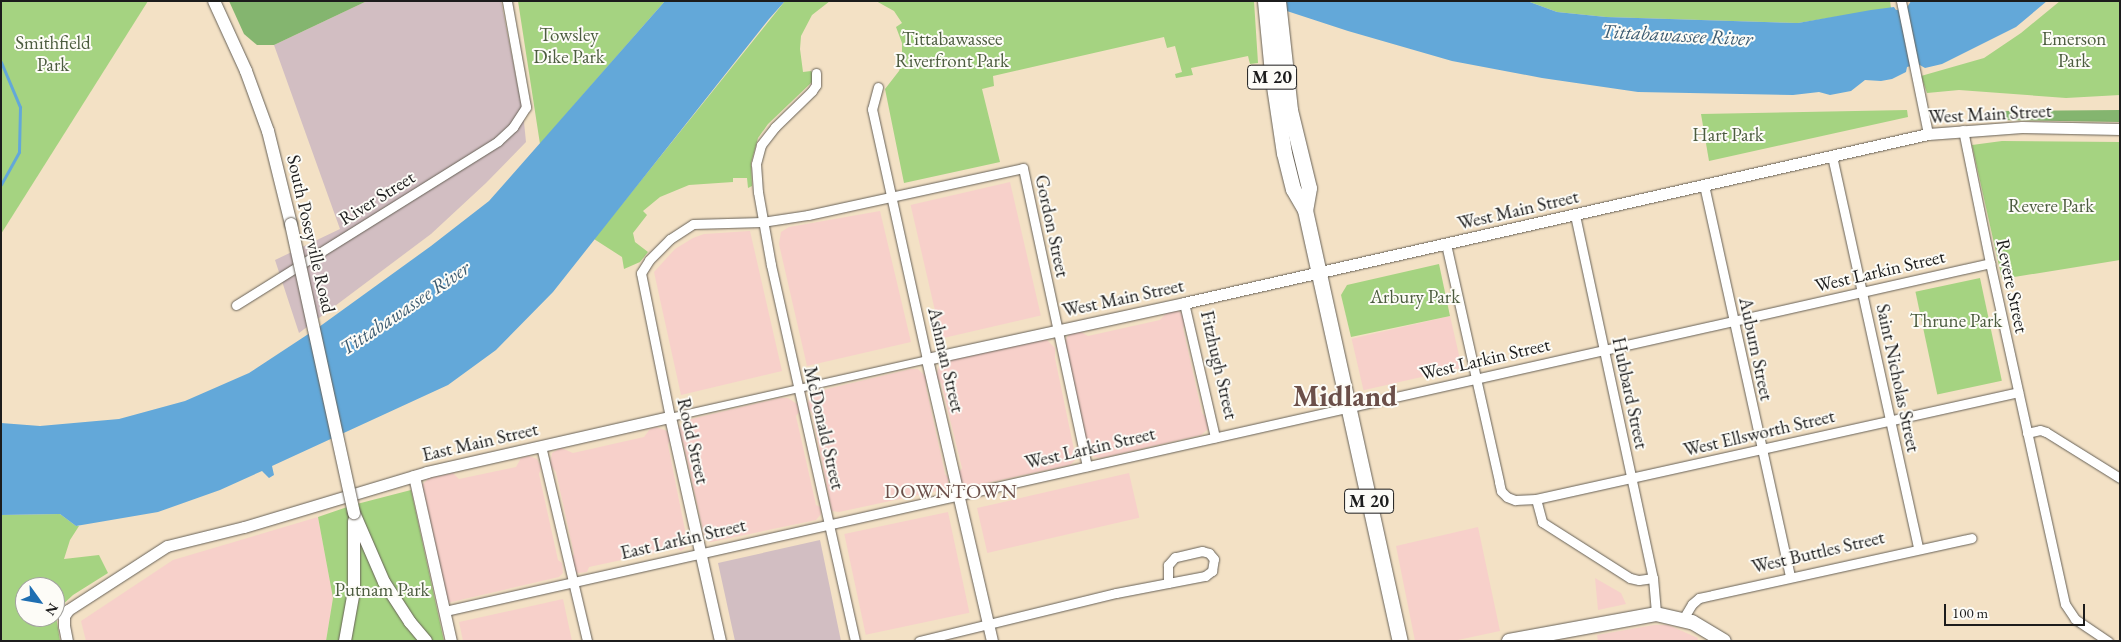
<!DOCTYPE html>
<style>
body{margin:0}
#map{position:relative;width:2121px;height:642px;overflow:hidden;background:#f3e1c5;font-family:"EB Garamond",serif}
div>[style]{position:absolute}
.built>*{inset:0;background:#f7d0ca;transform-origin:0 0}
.industrial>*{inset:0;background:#d2bec2}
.green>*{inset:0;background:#a5d381;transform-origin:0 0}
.forest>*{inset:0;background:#84b56f}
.water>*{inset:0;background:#63a8d9}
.stream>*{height:3px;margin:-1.5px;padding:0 1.5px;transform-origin:1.5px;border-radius:1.5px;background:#63a8d9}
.roads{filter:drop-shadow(0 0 1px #676157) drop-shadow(0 0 1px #676157)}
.pedestrian>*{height:7px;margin:-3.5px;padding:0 3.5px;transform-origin:3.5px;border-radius:3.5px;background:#fff}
.minor>*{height:9px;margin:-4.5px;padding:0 4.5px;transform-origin:4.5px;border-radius:4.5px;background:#fff}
.tertiary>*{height:11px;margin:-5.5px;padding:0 5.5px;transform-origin:5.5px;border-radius:5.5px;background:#fff}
.secondary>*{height:12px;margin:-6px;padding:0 6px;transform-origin:6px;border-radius:6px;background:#fff}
.primary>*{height:14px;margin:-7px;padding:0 7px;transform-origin:7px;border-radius:7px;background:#fff}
.trunk>*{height:15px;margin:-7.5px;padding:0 7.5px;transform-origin:7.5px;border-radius:7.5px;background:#fff}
.bridges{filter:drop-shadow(0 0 1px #676157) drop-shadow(0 0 1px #676157)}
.secondary-bridge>*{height:12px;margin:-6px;padding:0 6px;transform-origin:6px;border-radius:6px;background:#fff}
span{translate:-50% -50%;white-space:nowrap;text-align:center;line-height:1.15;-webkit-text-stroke:4px #fdfcf7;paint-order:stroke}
.shield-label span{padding:1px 4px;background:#fdfcf7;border:1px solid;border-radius:4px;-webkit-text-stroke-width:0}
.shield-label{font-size:18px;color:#1c1c1c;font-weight:700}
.park-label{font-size:19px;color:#4c5c3f}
.street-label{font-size:19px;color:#1c1c1c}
.water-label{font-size:20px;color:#3c5b71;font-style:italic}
.neighbourhood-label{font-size:20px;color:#6b4f49;letter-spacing:1px}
.town-label{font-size:29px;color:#6b4f49;font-weight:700}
.frame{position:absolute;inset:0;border:2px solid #1c1c1c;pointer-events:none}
.north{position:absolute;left:15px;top:577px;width:50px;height:50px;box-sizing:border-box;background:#fdfcf7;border:1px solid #a3a29f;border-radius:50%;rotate:122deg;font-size:14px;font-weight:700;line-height:20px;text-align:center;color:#1c1c1c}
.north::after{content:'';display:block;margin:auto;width:18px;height:22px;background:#1f6fb2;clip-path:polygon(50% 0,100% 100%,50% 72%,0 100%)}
.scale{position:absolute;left:1944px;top:604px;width:141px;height:22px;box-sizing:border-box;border:2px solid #1c1c1c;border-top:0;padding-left:6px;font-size:15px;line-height:18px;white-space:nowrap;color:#1c1c1c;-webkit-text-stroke:4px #fdfcf7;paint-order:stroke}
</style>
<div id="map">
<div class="built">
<div style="left:1010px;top:182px;width:137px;height:102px;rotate:77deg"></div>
<div style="clip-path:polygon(880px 211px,911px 342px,807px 366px,779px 244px,781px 232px,789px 227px)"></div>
<div style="clip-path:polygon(750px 231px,782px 371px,681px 395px,654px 272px,675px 249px,693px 238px,704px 234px)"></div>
<div style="clip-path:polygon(1176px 310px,1183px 314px,1186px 323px,1183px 328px,1202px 413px,1207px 419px,1208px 429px,1201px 435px,1101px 458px,1094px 457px,1089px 452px,1065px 344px,1067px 337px,1073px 332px,1079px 331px,1088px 336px,1160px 320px,1168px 311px)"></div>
<div style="left:1450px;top:316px;width:53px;height:101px;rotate:77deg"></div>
<div style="clip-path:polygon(1040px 340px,1047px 340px,1055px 348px,1055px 358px,1076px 459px,1070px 465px,972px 486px,965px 484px,961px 482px,959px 473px,962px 468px,941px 383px,936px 377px,939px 366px,943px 362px)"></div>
<div style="clip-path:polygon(911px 369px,918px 369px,926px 377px,926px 387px,945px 474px,948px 477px,948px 490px,941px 495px,937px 491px,839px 512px,832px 511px,812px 413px,807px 407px,810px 395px,814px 392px)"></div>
<div style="clip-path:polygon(780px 398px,788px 398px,797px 404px,799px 412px,796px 416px,816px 505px,820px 507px,821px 514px,816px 520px,711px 542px,708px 541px,705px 538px,683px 442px,679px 439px,679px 428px,687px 420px)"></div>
<div style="clip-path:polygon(656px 427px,667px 431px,670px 438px,668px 445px,688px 545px,681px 551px,677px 548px,589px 567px,587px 572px,578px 573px,575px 571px,571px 559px,574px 554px,556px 472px,550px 465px,552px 453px,561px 448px,573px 453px,644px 437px,650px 429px)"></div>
<div style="clip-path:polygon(529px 456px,537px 459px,541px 467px,539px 474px,558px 560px,562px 563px,563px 573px,559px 577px,447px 603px,421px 486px,429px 478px,453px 473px,459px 479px,516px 467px,521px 458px)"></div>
<div style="left:1129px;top:473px;width:46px;height:156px;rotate:77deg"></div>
<div style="left:948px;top:512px;width:103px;height:106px;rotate:78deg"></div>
<div style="clip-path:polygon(318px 517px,333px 598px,326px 641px,86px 641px,81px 621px,173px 560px)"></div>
<div style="clip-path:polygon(1478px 527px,1500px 631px,1453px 641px,1415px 641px,1396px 546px)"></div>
<div style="clip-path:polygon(1595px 578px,1621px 593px,1626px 604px,1598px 610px)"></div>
<div style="clip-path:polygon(563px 599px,572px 641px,463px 641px,459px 622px)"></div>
<div style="clip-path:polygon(1654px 625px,1668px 625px,1698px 638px,1697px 641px,1598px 641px,1597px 635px)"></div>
</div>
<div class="industrial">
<div style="clip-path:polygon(367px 1px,501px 1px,523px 112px,526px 142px,486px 183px,431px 234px,299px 333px,275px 260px,340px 229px,274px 45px)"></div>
<div style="clip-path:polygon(820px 540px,841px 641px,735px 641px,718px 563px)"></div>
</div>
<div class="green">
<div style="clip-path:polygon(1px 1px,148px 1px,1px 234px)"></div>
<div style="clip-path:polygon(518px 1px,665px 1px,540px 144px)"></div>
<div style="clip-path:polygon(785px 1px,830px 1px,812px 15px,801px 36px,800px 49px,803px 72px,811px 71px,814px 76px,812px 82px,768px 124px,758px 138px,751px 163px,752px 186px,748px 188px,747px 178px,733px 178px,733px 182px,689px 185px,660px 197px,643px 211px,647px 215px,633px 233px,635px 242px,648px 252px,640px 262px,624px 269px,622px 257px,594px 239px)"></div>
<div style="clip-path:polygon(876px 1px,1254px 1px,1258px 63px,1250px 64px,1248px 56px,1191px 68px,1193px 75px,1176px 78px,1175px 74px,1182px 72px,1175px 46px,1167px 48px,1164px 37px,993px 76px,994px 86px,982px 89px,1000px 162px,904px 183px,885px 89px,899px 71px,902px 63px,902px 43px,896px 27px,902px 23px,894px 11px)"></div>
<div style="clip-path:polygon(1527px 1px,1890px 1px,1891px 8px,1798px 23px,1606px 17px,1557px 12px)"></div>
<div style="clip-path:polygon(2060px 1px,2120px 1px,2120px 95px,2066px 98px,1959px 90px,1927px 93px,1921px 76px,1984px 58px,2021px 33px)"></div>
<div style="clip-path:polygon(1907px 110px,1908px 117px,1709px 161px,1701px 114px)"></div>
<div style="clip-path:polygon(2002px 141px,2120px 142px,2120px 260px,2002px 279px,1972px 145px)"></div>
<div style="clip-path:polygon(1439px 264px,1450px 316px,1351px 337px,1341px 295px,1347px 285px)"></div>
<div style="left:1980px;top:278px;width:105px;height:66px;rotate:78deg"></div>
<div style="clip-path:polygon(411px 490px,444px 641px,326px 641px,333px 598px,318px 517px,353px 505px)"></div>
<div style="clip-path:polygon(evenodd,60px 514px,76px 526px,79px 526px,70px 540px,64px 559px,99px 555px,108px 573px,73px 595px,58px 609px,56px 616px,60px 641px,1px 641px,1px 515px,60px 514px,25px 587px,55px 587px,55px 617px,25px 617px,25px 587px)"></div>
</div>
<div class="forest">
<div style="clip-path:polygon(229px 1px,367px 1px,274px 45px,257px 45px,244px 34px)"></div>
<div style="clip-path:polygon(2120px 110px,2120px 122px,1997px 120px,1996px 118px,1999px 111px)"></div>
</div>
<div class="water">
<div style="clip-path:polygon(665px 1px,785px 1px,769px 19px,553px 292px,496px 350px,448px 385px,272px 466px,274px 475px,269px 478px,262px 471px,220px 490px,158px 512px,76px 526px,60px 514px,1px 515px,1px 423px,40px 426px,119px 419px,185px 401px,249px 373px,319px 327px,431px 246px,489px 201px)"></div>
<div style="clip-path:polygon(1256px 1px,1527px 1px,1557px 12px,1606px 17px,1798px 23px,1871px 10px,1894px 7px,1896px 10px,1906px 9px,1911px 1px,2047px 1px,2016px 27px,1942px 64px,1925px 68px,1918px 64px,1907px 67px,1906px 72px,1892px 79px,1881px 81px,1865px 80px,1851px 91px,1830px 95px,1819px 92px,1793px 95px,1638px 92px,1542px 78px,1452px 61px,1348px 31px)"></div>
</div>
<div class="stream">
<div style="left:1px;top:62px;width:49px;rotate:67.1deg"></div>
<div style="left:20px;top:107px;width:45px;rotate:91.3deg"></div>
<div style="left:19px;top:152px;width:37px;rotate:119deg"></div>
</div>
<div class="roads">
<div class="pedestrian">
<div style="left:670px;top:417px;width:263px;rotate:-12.7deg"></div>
</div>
<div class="minor">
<div style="left:1901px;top:1px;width:136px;rotate:78.5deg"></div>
<div style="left:816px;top:73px;width:12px;rotate:90deg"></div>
<div style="left:816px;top:85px;width:7px;rotate:124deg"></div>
<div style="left:812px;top:91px;width:52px;rotate:135.8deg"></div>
<div style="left:775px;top:127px;width:23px;rotate:128deg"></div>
<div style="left:761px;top:145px;width:20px;rotate:105deg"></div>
<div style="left:756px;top:164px;width:28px;rotate:86deg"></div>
<div style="left:758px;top:192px;width:74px;rotate:79.9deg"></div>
<div style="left:771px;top:265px;width:385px;rotate:77.4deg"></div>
<div style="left:878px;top:87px;width:23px;rotate:105deg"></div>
<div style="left:872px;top:109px;width:256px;rotate:77.6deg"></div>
<div style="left:1963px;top:130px;width:136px;rotate:78.5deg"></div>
<div style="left:1990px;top:263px;width:349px;rotate:77.6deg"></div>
<div style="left:2065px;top:604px;width:18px;rotate:56deg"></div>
<div style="left:2075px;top:619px;width:40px;rotate:34deg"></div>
<div style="left:1832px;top:156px;width:401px;rotate:77.6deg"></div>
<div style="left:1704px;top:185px;width:401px;rotate:77.6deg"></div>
<div style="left:1575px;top:215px;width:371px;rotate:77.9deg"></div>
<div style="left:1446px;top:244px;width:244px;rotate:77.4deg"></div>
<div style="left:1499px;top:482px;width:9px;rotate:77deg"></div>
<div style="left:1501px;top:491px;width:8px;rotate:45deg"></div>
<div style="left:1507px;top:497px;width:9px;rotate:21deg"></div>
<div style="left:1515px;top:500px;width:21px;rotate:-3deg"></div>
<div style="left:1536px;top:499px;width:494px;rotate:-12.5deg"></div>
<div style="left:1184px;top:303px;width:138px;rotate:77deg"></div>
<div style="left:236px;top:305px;width:309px;rotate:-32deg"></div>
<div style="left:498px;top:141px;width:21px;rotate:-43deg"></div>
<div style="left:513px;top:127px;width:24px;rotate:-57deg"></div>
<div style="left:526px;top:107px;width:108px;rotate:-100.2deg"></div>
<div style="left:670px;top:417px;width:147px;rotate:-101.4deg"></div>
<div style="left:641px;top:273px;width:15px;rotate:-58deg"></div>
<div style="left:649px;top:260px;width:30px;rotate:-45deg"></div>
<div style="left:670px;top:239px;width:27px;rotate:-33deg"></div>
<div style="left:693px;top:224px;width:69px;rotate:-1.7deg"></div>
<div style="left:762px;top:222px;width:47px;rotate:-8.7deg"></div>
<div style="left:808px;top:215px;width:220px;rotate:-12.3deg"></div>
<div style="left:1023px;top:168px;width:305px;rotate:77.9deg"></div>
<div style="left:2027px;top:433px;width:13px;rotate:-13deg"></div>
<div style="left:2040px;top:430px;width:6px;rotate:18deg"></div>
<div style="left:2046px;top:432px;width:87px;rotate:31.9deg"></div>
<div style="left:541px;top:446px;width:200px;rotate:76.7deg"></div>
<div style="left:1536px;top:499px;width:24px;rotate:75deg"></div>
<div style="left:1542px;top:522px;width:104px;rotate:32.5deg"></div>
<div style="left:1630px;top:578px;width:9px;rotate:13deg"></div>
<div style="left:1639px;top:580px;width:14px;rotate:-8deg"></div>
<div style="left:1653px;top:578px;width:36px;rotate:85deg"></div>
<div style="left:445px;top:611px;width:1584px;rotate:-12.69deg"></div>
<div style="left:1683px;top:619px;width:17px;rotate:-59deg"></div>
<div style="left:1692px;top:604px;width:9px;rotate:-41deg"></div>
<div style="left:1699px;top:598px;width:279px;rotate:-12.4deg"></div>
<div style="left:919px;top:641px;width:203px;rotate:-13.7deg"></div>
<div style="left:1116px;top:593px;width:91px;rotate:-10.8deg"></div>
<div style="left:1205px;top:576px;width:9px;rotate:-36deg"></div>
<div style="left:1212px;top:571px;width:12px;rotate:-81deg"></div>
<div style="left:1214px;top:559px;width:8px;rotate:-130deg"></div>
<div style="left:1209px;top:553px;width:7px;rotate:-164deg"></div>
<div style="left:1202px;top:551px;width:28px;rotate:167deg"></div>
<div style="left:1175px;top:557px;width:11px;rotate:131deg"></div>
<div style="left:1168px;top:565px;width:18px;rotate:90deg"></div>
</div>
<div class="tertiary">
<div style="left:414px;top:476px;width:169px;rotate:77.4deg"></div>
<div style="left:67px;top:641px;width:15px;rotate:-101deg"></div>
<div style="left:64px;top:626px;width:10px;rotate:-90deg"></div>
<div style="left:64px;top:616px;width:7px;rotate:-56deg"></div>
<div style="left:68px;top:610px;width:118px;rotate:-32.9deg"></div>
<div style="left:167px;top:546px;width:79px;rotate:-13.9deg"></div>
<div style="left:244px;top:527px;width:191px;rotate:-16.7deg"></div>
<div style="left:427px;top:472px;width:249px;rotate:-12.8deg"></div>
<div style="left:670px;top:417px;width:230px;rotate:77.4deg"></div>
<div style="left:992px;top:641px;width:289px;rotate:-103deg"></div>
<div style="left:927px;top:359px;width:263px;rotate:-12.3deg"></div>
<div style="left:1184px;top:303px;width:763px;rotate:-12.8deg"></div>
<div style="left:1928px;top:134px;width:94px;rotate:-4.3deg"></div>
<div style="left:2022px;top:127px;width:98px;rotate:1.2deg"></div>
</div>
<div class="secondary">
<div style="left:214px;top:1px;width:77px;rotate:65.4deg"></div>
<div style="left:246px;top:71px;width:64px;rotate:69.9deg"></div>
<div style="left:268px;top:131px;width:96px;rotate:76.1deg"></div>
<div style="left:354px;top:513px;width:75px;rotate:66.5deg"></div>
<div style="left:384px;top:582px;width:48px;rotate:57deg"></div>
<div style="left:410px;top:622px;width:25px;rotate:50deg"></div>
<div style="left:345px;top:641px;width:51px;rotate:-79.8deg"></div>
<div style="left:354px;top:591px;width:70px;rotate:-90deg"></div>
</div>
<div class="primary">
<div style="left:1509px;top:641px;width:149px;rotate:-10.4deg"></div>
<div style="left:1656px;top:614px;width:37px;rotate:13deg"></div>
<div style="left:1692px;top:622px;width:37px;rotate:31deg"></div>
</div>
<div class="trunk">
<div style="left:1265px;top:1px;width:72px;rotate:84.4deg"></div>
<div style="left:1272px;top:73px;width:81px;rotate:81.5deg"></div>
<div style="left:1284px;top:153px;width:37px;rotate:76deg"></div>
<div style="left:1293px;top:189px;width:24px;rotate:60deg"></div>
<div style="left:1305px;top:210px;width:441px;rotate:77.6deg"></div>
<div style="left:1278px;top:1px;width:110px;rotate:83.7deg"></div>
<div style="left:1290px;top:110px;width:80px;rotate:76.3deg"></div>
<div style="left:1309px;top:188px;width:22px;rotate:100deg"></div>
</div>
</div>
<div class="bridges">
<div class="secondary-bridge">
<div style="left:291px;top:224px;width:296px;rotate:77.7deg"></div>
</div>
</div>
<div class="shield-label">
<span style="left:1272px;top:77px">M 20</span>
<span style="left:1369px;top:501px">M 20</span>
</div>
<div class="park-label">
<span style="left:569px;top:46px">Towsley<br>Dike Park</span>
<span style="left:952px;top:50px">Tittabawassee<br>Riverfront Park</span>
<span style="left:2074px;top:50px">Emerson<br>Park</span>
<span style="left:53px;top:54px">Smithfield<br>Park</span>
<span style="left:1728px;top:135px">Hart Park</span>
<span style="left:2051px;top:206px">Revere Park</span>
<span style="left:1415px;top:297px">Arbury Park</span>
<span style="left:1956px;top:321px">Thrune Park</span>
<span style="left:382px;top:590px">Putnam Park</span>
</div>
<div class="street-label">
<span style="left:1990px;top:114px;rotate:-3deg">West Main Street</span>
<span style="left:377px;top:198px;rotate:-32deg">River Street</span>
<span style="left:1518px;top:210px;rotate:-13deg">West Main Street</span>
<span style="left:1052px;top:226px;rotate:78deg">Gordon Street</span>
<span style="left:311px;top:234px;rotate:77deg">South Poseyville Road</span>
<span style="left:1880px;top:271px;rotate:-13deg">West Larkin Street</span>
<span style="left:2012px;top:286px;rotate:78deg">Revere Street</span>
<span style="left:1123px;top:298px;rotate:-12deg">West Main Street</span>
<span style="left:1756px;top:349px;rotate:78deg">Auburn Street</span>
<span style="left:1485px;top:359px;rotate:-13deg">West Larkin Street</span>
<span style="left:946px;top:360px;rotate:77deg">Ashman Street</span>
<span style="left:1219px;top:365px;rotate:77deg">Fitzhugh Street</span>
<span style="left:1898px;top:378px;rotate:78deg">Saint Nicholas Street</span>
<span style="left:1630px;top:393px;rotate:78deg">Hubbard Street</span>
<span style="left:824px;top:428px;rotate:77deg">McDonald Street</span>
<span style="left:1759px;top:433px;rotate:-13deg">West Ellsworth Street</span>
<span style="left:693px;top:441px;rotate:77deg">Rodd Street</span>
<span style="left:480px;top:442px;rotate:-13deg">East Main Street</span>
<span style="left:1090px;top:448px;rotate:-13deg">West Larkin Street</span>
<span style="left:683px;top:539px;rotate:-13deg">East Larkin Street</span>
<span style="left:1818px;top:552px;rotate:-13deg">West Buttles Street</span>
</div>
<div class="water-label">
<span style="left:1677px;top:35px;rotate:3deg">Tittabawassee River</span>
<span style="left:405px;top:308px;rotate:-34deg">Tittabawassee River</span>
</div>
<div class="neighbourhood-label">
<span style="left:951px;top:491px">DOWNTOWN</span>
</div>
<div class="town-label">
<span style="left:1345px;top:397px">Midland</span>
</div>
<div class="frame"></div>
<div class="north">N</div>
<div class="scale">100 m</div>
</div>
